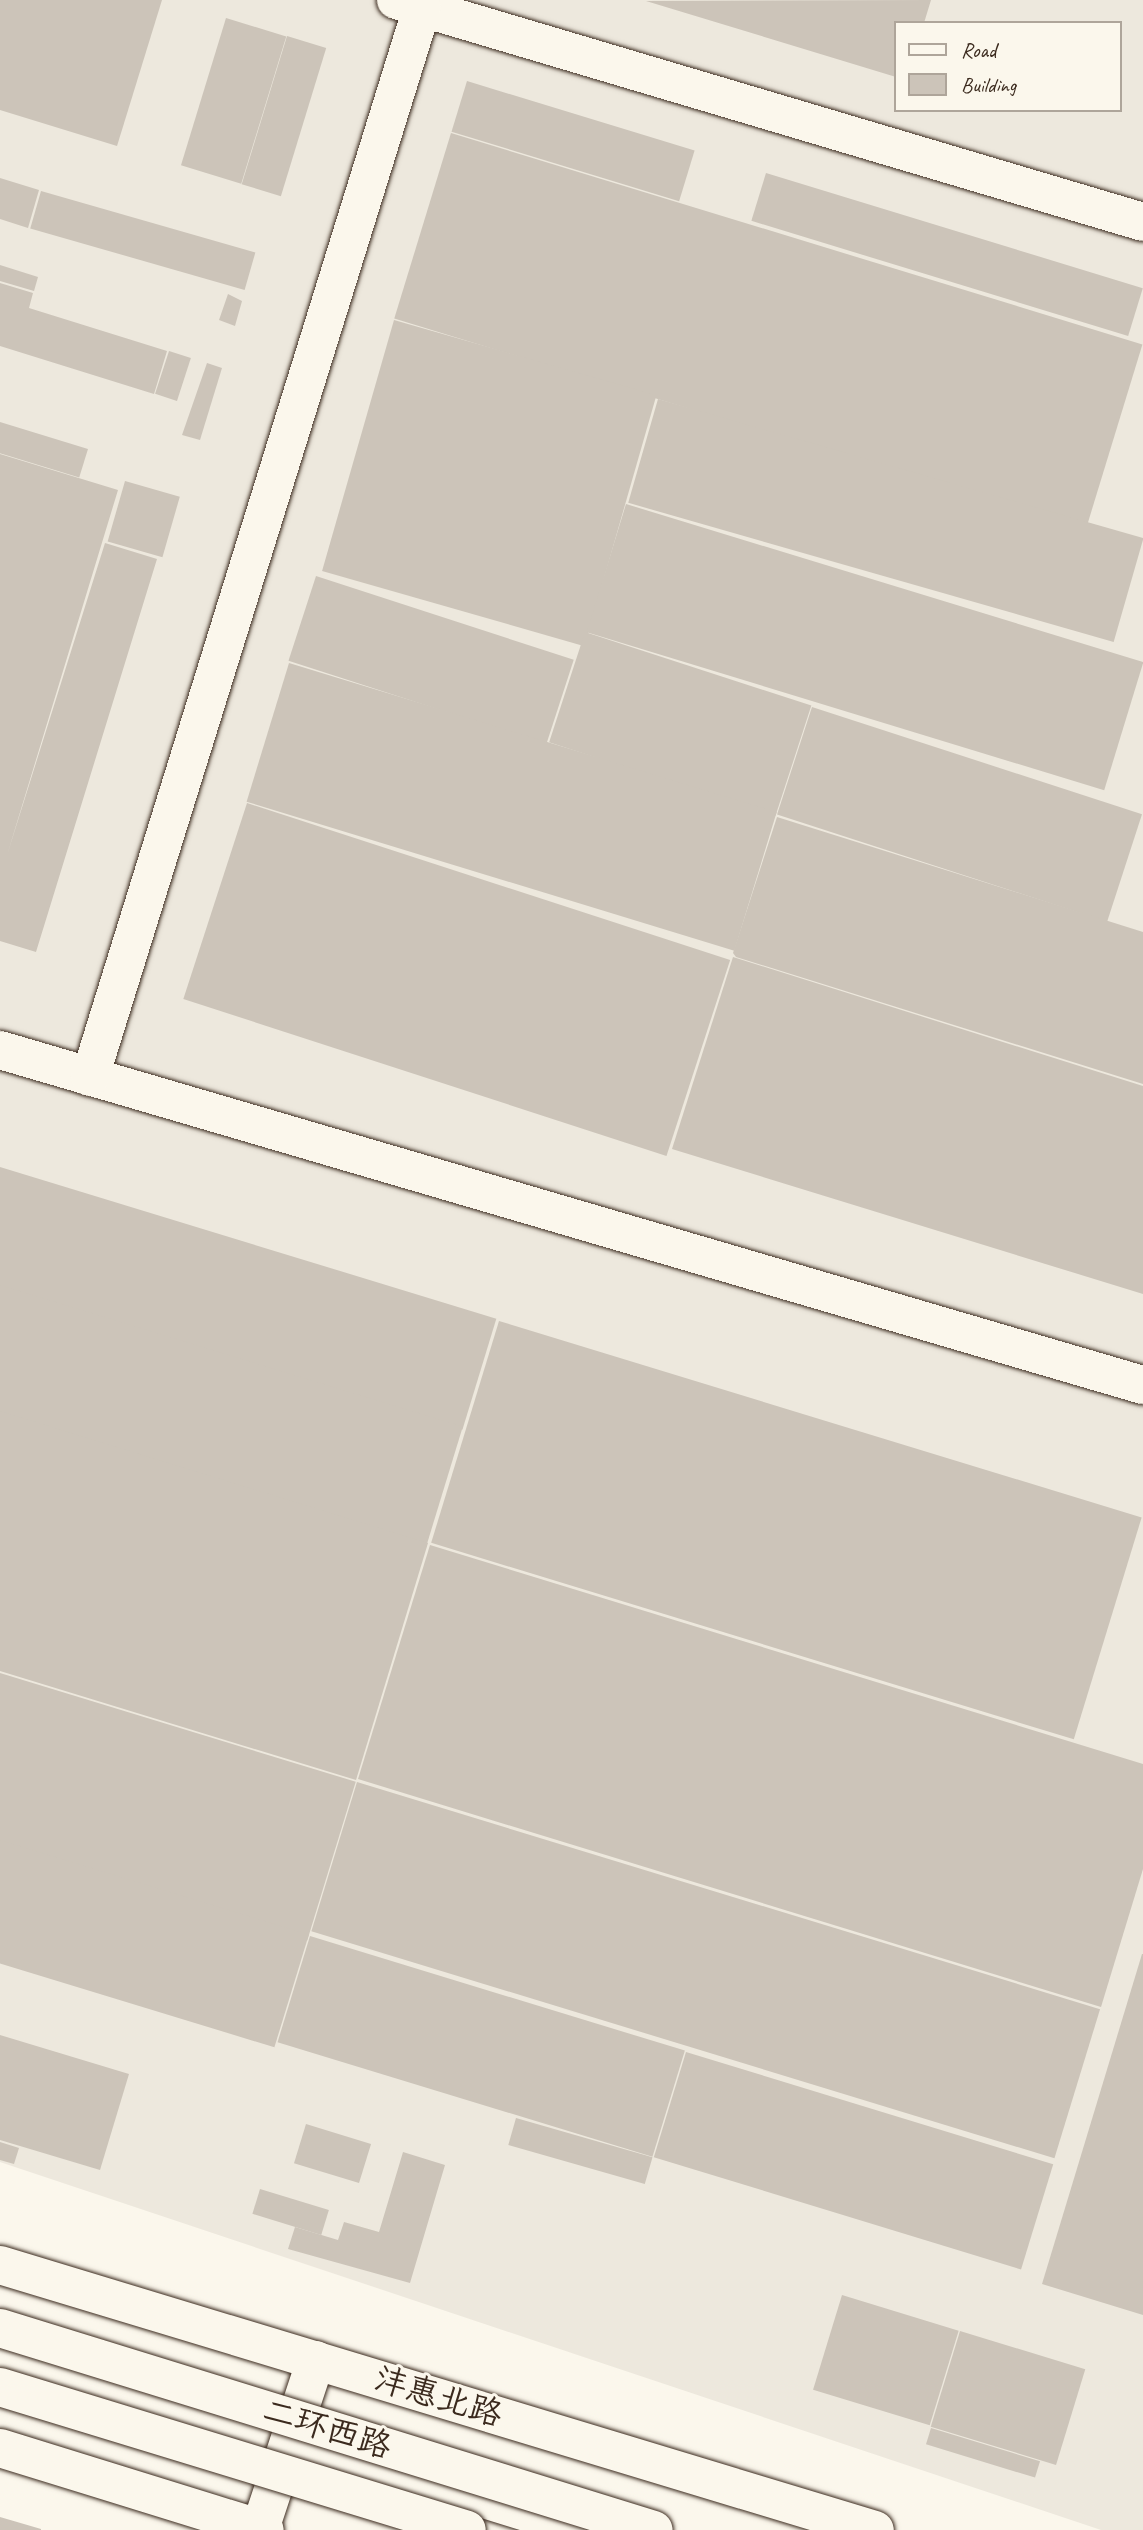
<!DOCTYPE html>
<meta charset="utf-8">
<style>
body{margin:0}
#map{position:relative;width:1143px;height:2530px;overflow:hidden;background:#fbf7ec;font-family:Caveat,"LXGW WenKai TC",sans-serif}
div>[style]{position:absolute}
.built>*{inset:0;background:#ede8dd}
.building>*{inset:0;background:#ccc4b9;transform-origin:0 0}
.roads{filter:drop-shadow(0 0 2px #3b2a1e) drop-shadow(0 0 2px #3b2a1e)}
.minor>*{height:38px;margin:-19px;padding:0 19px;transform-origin:19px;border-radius:19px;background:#fbf7ec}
.major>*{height:38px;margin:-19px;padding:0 19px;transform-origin:19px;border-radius:19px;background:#fbf7ec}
.bridges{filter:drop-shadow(0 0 2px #3b2a1e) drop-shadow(0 0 2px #3b2a1e)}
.highway-bridge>*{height:38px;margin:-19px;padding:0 19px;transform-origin:19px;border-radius:19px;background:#fbf7ec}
span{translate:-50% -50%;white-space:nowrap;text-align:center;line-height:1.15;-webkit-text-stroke:6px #fbf7ec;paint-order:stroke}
.street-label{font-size:33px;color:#3b2a1e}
.legend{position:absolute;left:894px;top:21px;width:228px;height:91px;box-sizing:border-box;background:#fbf7ec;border:2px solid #aea59a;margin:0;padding:9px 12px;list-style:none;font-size:21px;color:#3b2a1e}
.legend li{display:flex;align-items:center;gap:14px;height:35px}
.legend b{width:35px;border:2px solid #aea59a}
</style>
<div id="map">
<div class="built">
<div style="clip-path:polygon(evenodd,0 0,1143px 0,1143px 2530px,1101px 2530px,0 2162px,0 0,896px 23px,1120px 23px,1120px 110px,896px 110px,896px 23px)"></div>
</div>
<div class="building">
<div style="clip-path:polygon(0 0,162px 0,117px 146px,0 110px)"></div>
<div style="clip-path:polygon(931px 0,924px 23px,896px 23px,896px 77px,646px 1px)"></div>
<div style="left:226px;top:18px;width:63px;height:154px;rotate:17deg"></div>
<div style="left:287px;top:36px;width:41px;height:155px;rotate:17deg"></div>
<div style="left:467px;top:81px;width:238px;height:53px;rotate:17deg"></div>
<div style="left:451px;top:133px;width:723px;height:194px;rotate:17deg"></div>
<div style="left:766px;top:173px;width:394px;height:50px;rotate:17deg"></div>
<div style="clip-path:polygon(0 178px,39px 190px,28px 228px,0 219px)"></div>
<div style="left:41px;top:191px;width:223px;height:39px;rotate:16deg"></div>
<div style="clip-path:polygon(0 265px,38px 277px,34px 291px,0 281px)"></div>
<div style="clip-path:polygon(0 283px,33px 293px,29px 308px,167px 351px,154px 394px,0 346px)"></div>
<div style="clip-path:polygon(228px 294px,242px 301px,235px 326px,219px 320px)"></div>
<div style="left:394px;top:320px;width:273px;height:261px;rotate:16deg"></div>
<div style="left:169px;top:351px;width:23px;height:45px;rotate:18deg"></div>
<div style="clip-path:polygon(207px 363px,222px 368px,200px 440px,182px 435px)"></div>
<div style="left:658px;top:399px;width:505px;height:108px;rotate:16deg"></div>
<div style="left:0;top:422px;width:92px;height:30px;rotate:17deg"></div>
<div style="clip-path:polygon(0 454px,118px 490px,8px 852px,105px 543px,157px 559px,36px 952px,0 941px)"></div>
<div style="left:125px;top:481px;width:57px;height:63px;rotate:16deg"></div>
<div style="left:626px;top:504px;width:541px;height:134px;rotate:17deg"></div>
<div style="left:316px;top:576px;width:271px;height:89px;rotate:18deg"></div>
<div style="left:585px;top:632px;width:238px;height:116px;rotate:18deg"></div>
<div style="left:289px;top:663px;width:510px;height:145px;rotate:17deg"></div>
<div style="left:812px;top:707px;width:347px;height:113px;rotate:18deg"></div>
<div style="left:247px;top:803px;width:508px;height:206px;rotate:18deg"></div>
<div style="clip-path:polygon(777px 817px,1143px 932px,1143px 1084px,736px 957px,733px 953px)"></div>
<div style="clip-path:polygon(733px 957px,1143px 1086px,1143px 1294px,672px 1149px)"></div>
<div style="left:0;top:1167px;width:519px;height:116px;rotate:17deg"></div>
<div style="left:0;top:1285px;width:484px;height:123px;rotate:17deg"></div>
<div style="left:499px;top:1321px;width:672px;height:232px;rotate:17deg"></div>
<div style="clip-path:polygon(0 1411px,428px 1543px,356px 1780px,0 1671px)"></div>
<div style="clip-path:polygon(430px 1545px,1143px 1764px,1143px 1869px,1101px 2007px,358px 1779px)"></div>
<div style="left:0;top:1673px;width:372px;height:166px;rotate:17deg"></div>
<div style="left:357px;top:1782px;width:777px;height:156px;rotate:17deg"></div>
<div style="left:0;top:1840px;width:323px;height:118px;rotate:17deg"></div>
<div style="left:310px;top:1936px;width:392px;height:111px;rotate:17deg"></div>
<div style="clip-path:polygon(1142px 1954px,1143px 1954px,1143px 2315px,1042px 2284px)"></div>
<div style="clip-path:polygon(0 2035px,129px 2074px,100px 2170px,0 2140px)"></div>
<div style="left:686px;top:2052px;width:384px;height:110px;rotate:17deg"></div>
<div style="left:516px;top:2118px;width:142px;height:28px;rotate:16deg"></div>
<div style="left:306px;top:2124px;width:68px;height:41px;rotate:17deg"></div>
<div style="clip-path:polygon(0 2142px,19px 2148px,14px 2164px,0 2160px)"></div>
<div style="clip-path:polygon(403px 2152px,445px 2165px,410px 2283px,288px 2249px,295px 2227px,338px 2240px,344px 2222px,379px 2232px)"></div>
<div style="left:260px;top:2189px;width:72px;height:26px;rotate:17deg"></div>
<div style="left:842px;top:2295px;width:122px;height:99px;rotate:17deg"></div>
<div style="left:960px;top:2331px;width:131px;height:100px;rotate:17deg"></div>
<div style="left:931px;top:2428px;width:114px;height:17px;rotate:17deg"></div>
<div style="clip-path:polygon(0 2517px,41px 2529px,41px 2530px,0 2530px)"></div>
</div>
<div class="roads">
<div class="minor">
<div style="left:396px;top:0;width:779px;rotate:16.55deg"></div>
<div style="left:0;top:1050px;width:1191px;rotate:16.34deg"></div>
<div style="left:90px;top:1077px;width:1119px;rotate:-72.75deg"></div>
<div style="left:290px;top:2439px;width:308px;rotate:17.2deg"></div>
<div style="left:260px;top:2529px;width:178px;rotate:-71.7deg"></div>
</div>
<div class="major">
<div style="left:0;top:2265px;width:914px;rotate:16.85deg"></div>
<div style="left:0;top:2448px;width:277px;rotate:17.2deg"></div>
</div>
</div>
<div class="bridges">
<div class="highway-bridge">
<div style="left:0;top:2328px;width:684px;rotate:17.16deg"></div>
<div style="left:0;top:2387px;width:488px;rotate:17deg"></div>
</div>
</div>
<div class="street-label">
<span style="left:438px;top:2397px;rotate:17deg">沣惠北路</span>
<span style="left:327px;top:2429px;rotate:17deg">二环西路</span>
</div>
<ul class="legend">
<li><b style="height:9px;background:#fbf7ec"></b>Road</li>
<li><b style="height:19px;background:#ccc4b9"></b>Building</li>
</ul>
</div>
